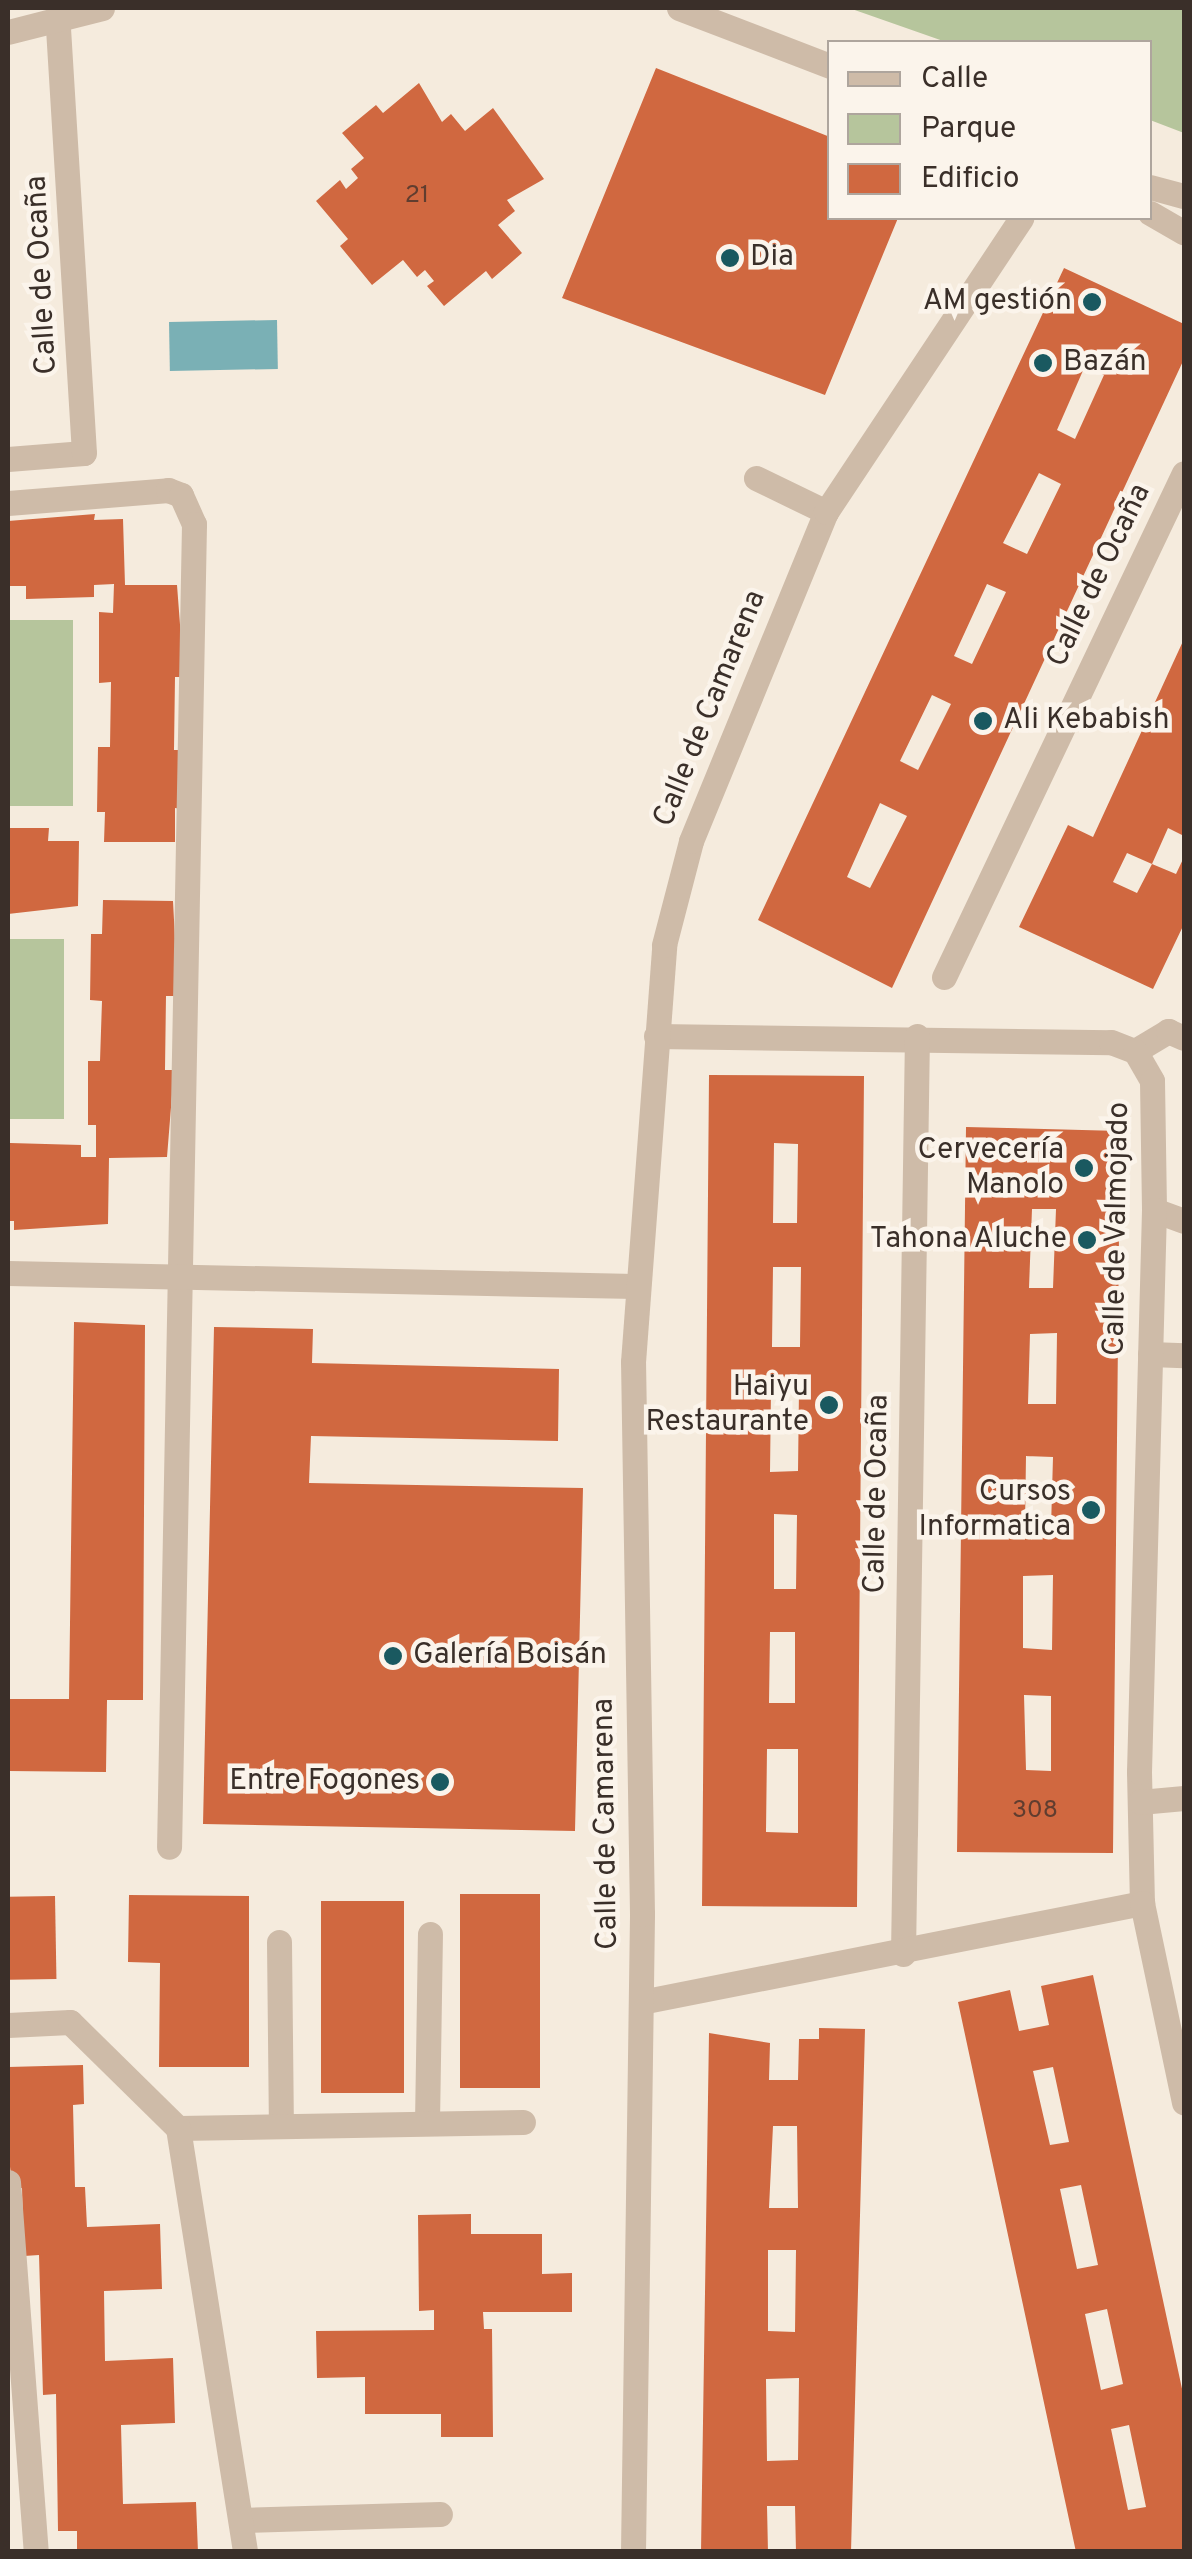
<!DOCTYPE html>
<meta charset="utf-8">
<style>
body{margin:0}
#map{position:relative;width:1192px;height:2559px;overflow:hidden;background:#f5ebdd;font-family:Overpass,sans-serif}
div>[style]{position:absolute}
.green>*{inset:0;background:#b6c59c;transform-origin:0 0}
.water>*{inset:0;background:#7ab0b5;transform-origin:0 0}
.building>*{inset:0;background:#d06840;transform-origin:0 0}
.service>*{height:25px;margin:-12.5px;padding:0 12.5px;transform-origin:12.5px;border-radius:12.5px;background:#cebba8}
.pedestrian>*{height:25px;margin:-12.5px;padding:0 12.5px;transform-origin:12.5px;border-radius:12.5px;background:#cebba8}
.minor>*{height:25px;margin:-12.5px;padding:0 12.5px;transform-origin:12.5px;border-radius:12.5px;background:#cebba8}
.tertiary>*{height:25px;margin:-12.5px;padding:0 12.5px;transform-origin:12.5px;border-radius:12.5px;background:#cebba8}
.dots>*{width:28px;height:28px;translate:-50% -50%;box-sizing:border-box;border:5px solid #fbf4eb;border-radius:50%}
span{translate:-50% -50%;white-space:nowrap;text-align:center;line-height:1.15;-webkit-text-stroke:9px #fbf4eb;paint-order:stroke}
.number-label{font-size:25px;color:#603d2f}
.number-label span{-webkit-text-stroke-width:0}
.poi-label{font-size:30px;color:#3a2f29}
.left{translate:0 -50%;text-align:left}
.right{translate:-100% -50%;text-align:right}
.street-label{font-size:30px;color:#3a2f29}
.frame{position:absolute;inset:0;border:10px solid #3a2f29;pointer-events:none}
.legend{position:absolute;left:827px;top:40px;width:325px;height:180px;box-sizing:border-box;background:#fbf4eb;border:2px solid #aea59d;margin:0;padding:12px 18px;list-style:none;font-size:30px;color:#3a2f29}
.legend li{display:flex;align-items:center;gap:20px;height:50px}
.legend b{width:50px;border:2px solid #aea59d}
</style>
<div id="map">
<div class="green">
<div style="clip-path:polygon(849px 8px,1184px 8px,1184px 133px,1150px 120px,1150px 42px,946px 42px)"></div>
<div style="left:73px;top:620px;width:186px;height:65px;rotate:90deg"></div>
<div style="left:8px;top:939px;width:56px;height:180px"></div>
</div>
<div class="water">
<div style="left:277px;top:320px;width:49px;height:108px;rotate:89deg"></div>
</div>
<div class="building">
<div style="clip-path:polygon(656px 68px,830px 137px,830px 218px,898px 218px,825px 395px,562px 298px)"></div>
<div style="clip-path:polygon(419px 83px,442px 122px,451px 114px,465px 131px,493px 108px,544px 179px,507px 200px,515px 211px,498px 225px,522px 253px,492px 279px,486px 271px,444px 306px,427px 286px,434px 281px,425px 270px,417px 277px,403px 260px,372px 285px,340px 246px,348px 239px,316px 201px,340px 180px,346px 189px,358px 178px,351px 169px,364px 158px,342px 133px,376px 105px,383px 113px)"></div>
<div style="clip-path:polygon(evenodd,1064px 268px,1184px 324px,1184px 359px,892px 988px,758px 920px,1064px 268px,1085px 366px,1104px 375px,1075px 439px,1057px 430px,1085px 366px,1064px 268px,1039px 473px,1061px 484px,1027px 554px,1003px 543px,1039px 473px,1064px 268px,987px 584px,1006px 592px,972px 664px,954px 656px,987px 584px,1064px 268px,932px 695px,951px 704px,918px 770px,900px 761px,932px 695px,1064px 268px,880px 803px,907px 816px,870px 888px,847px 877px,880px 803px)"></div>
<div style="clip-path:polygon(95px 514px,94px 520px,123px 519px,125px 585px,177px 585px,184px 677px,175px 677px,174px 750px,183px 750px,182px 809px,175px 808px,175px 842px,104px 842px,105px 812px,97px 812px,98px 747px,110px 747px,111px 682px,99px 683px,99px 612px,113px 613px,114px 584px,94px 585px,94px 597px,26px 599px,26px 586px,8px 586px,8px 521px)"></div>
<div style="clip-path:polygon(1184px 639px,1184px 836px,1168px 828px,1152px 864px,1127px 853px,1113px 882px,1137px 893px,1152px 864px,1176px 874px,1184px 857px,1184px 924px,1153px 989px,1019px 927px,1068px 825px,1093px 837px)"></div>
<div style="clip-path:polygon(8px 828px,49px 828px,48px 841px,79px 841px,78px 906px,8px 914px)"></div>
<div style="clip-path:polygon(103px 900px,173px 901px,178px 996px,166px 996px,165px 1070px,174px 1070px,167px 1157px,109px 1158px,108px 1224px,14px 1230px,14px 1221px,8px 1221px,10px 1143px,81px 1145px,81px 1157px,96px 1157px,96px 1125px,88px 1125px,88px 1061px,100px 1061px,102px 1001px,90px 1000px,91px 934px,102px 934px)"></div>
<div style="clip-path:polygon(evenodd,709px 1075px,864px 1076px,857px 1907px,702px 1906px,709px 1075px,774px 1143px,798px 1144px,797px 1223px,773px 1223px,774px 1143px,709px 1075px,773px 1267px,801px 1267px,800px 1347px,772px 1347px,773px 1267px,709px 1075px,771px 1389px,799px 1389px,798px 1471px,770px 1472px,771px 1389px,709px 1075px,774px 1514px,797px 1515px,796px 1589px,774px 1589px,774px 1514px,709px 1075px,770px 1632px,795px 1632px,795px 1703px,769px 1703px,770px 1632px,709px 1075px,767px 1749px,798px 1749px,798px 1833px,766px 1832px,767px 1749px)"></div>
<div style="clip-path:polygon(evenodd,966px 1127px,1120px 1131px,1113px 1853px,957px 1852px,966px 1127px,1032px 1209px,1056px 1209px,1053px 1288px,1029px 1288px,1032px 1209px,966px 1127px,1057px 1333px,1056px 1404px,1028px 1404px,1030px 1334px,1057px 1333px,966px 1127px,1026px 1456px,1053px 1457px,1051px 1528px,1025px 1527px,1026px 1456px,966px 1127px,1053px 1575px,1052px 1650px,1023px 1648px,1023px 1576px,1053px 1575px,966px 1127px,1024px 1695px,1051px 1696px,1051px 1771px,1026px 1770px,1024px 1695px)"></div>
<div style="clip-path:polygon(74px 1322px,145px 1325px,143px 1700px,107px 1700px,106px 1772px,8px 1771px,8px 1699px,69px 1699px)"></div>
<div style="clip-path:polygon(214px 1327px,313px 1329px,312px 1363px,559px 1369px,558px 1441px,311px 1436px,309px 1483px,583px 1488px,575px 1831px,203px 1824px)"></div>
<div style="left:460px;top:1894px;width:80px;height:194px"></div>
<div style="clip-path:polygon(129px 1895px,249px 1896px,249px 2067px,159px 2067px,160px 1963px,128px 1962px)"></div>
<div style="left:55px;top:1896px;width:83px;height:47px;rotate:89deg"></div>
<div style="left:321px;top:1901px;width:83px;height:192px"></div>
<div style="clip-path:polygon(evenodd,1093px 1975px,1184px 2398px,1184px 2552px,1076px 2552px,958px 2002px,1010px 1990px,1019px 2031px,1049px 2025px,1041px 1986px,1093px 1975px,1053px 2067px,1069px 2142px,1050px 2145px,1033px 2071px,1053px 2067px,1093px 1975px,1081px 2185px,1098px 2265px,1077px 2269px,1060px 2189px,1081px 2185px,1093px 1975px,1107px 2309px,1123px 2384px,1101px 2390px,1085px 2314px,1107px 2309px,1093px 1975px,1129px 2425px,1146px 2507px,1128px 2510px,1111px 2429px,1129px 2425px)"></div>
<div style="clip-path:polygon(evenodd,819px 2028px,865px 2029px,851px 2552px,796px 2552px,795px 2506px,767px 2506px,768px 2552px,701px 2552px,709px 2033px,770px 2043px,769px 2080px,798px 2080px,799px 2039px,819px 2039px,819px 2028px,773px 2126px,797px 2126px,798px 2208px,769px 2208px,773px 2126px,819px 2028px,768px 2250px,796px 2250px,795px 2332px,768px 2331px,768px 2250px,819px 2028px,799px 2378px,798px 2460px,767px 2461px,766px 2379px,799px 2378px)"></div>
<div style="clip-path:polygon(83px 2065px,84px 2104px,73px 2105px,75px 2187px,85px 2187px,87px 2227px,160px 2224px,162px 2289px,104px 2291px,105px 2361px,173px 2358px,175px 2423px,121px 2425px,123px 2504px,196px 2502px,198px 2552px,77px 2552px,77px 2531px,58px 2531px,56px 2394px,43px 2395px,39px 2255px,24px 2256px,22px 2188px,13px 2189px,8px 2152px,8px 2067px)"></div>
<div style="clip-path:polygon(471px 2214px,471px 2234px,542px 2234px,542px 2274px,572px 2273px,572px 2312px,483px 2312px,484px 2329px,492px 2329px,493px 2437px,441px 2437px,441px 2414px,365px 2414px,365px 2377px,317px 2378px,316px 2331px,434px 2330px,434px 2310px,419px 2311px,418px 2215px)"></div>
</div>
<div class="service">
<div style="left:756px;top:478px;width:78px;rotate:25.9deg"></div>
<div style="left:279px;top:1942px;width:184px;rotate:89.4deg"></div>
<div style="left:427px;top:2123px;width:189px;rotate:-89.1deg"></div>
<div style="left:241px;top:2520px;width:199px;rotate:-1.7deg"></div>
</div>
<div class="pedestrian">
<div style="left:1135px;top:1051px;width:39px;rotate:-31deg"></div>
<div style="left:1168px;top:1031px;width:17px;rotate:24deg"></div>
<div style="left:1154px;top:1210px;width:32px;rotate:20deg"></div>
<div style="left:1150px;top:1354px;width:34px;rotate:2deg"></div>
<div style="left:1139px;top:1772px;width:131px;rotate:88.7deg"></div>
<div style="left:1140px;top:1802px;width:44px;rotate:-5.2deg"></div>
<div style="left:903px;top:1954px;width:121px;rotate:-89.1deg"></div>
</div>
<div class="minor">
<div style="left:8px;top:459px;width:76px;rotate:-4.5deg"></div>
<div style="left:84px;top:453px;width:437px;rotate:-93.5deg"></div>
<div style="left:8px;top:503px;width:161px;rotate:-4.6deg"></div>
<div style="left:168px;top:490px;width:14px;rotate:21deg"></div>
<div style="left:181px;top:495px;width:32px;rotate:66deg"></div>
<div style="left:194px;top:524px;width:1323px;rotate:91.08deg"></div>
<div style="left:944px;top:977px;width:558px;rotate:-64.54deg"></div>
<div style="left:656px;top:1036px;width:455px;rotate:0.8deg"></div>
<div style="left:1111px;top:1042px;width:26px;rotate:21deg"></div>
<div style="left:1135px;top:1051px;width:34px;rotate:60deg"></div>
<div style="left:1152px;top:1081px;width:129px;rotate:89.1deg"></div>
<div style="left:1154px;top:1210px;width:562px;rotate:91.53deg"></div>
<div style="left:8px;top:1273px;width:627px;rotate:1.19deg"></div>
<div style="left:905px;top:1833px;width:797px;rotate:-89.14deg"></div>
<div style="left:641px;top:2002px;width:511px;rotate:-11.18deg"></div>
<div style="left:1142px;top:1903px;width:204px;rotate:78.1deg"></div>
<div style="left:8px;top:2025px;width:62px;rotate:-2.8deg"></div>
<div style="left:70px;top:2022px;width:151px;rotate:44.5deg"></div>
<div style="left:178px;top:2128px;width:345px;rotate:-1deg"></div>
<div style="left:178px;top:2128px;width:429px;rotate:81deg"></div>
<div style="left:8px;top:2182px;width:371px;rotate:85.7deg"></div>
<div style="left:633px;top:2552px;width:638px;rotate:-89.19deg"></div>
<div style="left:642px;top:1914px;width:552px;rotate:-90.93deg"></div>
<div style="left:633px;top:1362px;width:418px;rotate:-85.7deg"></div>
<div style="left:664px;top:945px;width:107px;rotate:-75.4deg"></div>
<div style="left:691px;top:841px;width:356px;rotate:-67.7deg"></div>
<div style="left:826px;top:512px;width:353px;rotate:-56.4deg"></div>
</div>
<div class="tertiary">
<div style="left:679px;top:8px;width:162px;rotate:21deg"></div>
<div style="left:8px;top:32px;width:97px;rotate:-14.3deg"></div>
<div style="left:1150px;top:187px;width:35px;rotate:15deg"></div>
<div style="left:1150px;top:213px;width:39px;rotate:30deg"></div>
</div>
<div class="dots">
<div style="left:730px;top:258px;background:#1a5960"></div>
<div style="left:1092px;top:302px;background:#1a5960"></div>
<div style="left:1043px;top:363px;background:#1a5960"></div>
<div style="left:983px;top:721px;background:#1a5960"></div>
<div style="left:1084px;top:1168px;background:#1a5960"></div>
<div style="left:1087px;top:1240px;background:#1a5960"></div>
<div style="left:829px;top:1405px;background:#1a5960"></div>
<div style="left:1091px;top:1510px;background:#1a5960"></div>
<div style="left:393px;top:1656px;background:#1a5960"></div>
<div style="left:440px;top:1782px;background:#1a5960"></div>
</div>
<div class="number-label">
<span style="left:417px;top:196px">21</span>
<span style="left:1035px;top:1811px">308</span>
</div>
<div class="poi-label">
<span class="left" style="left:750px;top:258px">Dia</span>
<span class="right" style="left:1072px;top:302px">AM gestión</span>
<span class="left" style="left:1063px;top:363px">Bazán</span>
<span class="left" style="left:1003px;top:721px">Ali Kebabish</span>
<span class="right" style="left:1064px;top:1168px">Cervecería<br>Manolo</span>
<span class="right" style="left:1067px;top:1240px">Tahona Aluche</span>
<span class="right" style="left:809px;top:1405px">Haiyu<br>Restaurante</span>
<span class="right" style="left:1071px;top:1510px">Cursos<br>Informatica</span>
<span class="left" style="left:413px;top:1656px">Galería Boisán</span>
<span class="right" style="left:420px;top:1782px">Entre Fogones</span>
</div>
<div class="street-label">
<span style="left:43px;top:275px;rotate:-93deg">Calle de Ocaña</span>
<span style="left:1100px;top:576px;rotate:-64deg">Calle de Ocaña</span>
<span style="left:711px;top:709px;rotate:-68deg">Calle de Camarena</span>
<span style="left:1118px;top:1229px;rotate:-89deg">Calle de Valmojado</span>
<span style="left:878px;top:1494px;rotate:-89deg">Calle de Ocaña</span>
<span style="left:607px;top:1824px;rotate:-91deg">Calle de Camarena</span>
</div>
<div class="frame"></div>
<ul class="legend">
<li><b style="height:12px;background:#cebba8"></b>Calle</li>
<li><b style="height:28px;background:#b6c59c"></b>Parque</li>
<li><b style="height:28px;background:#d06840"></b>Edificio</li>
</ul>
</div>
